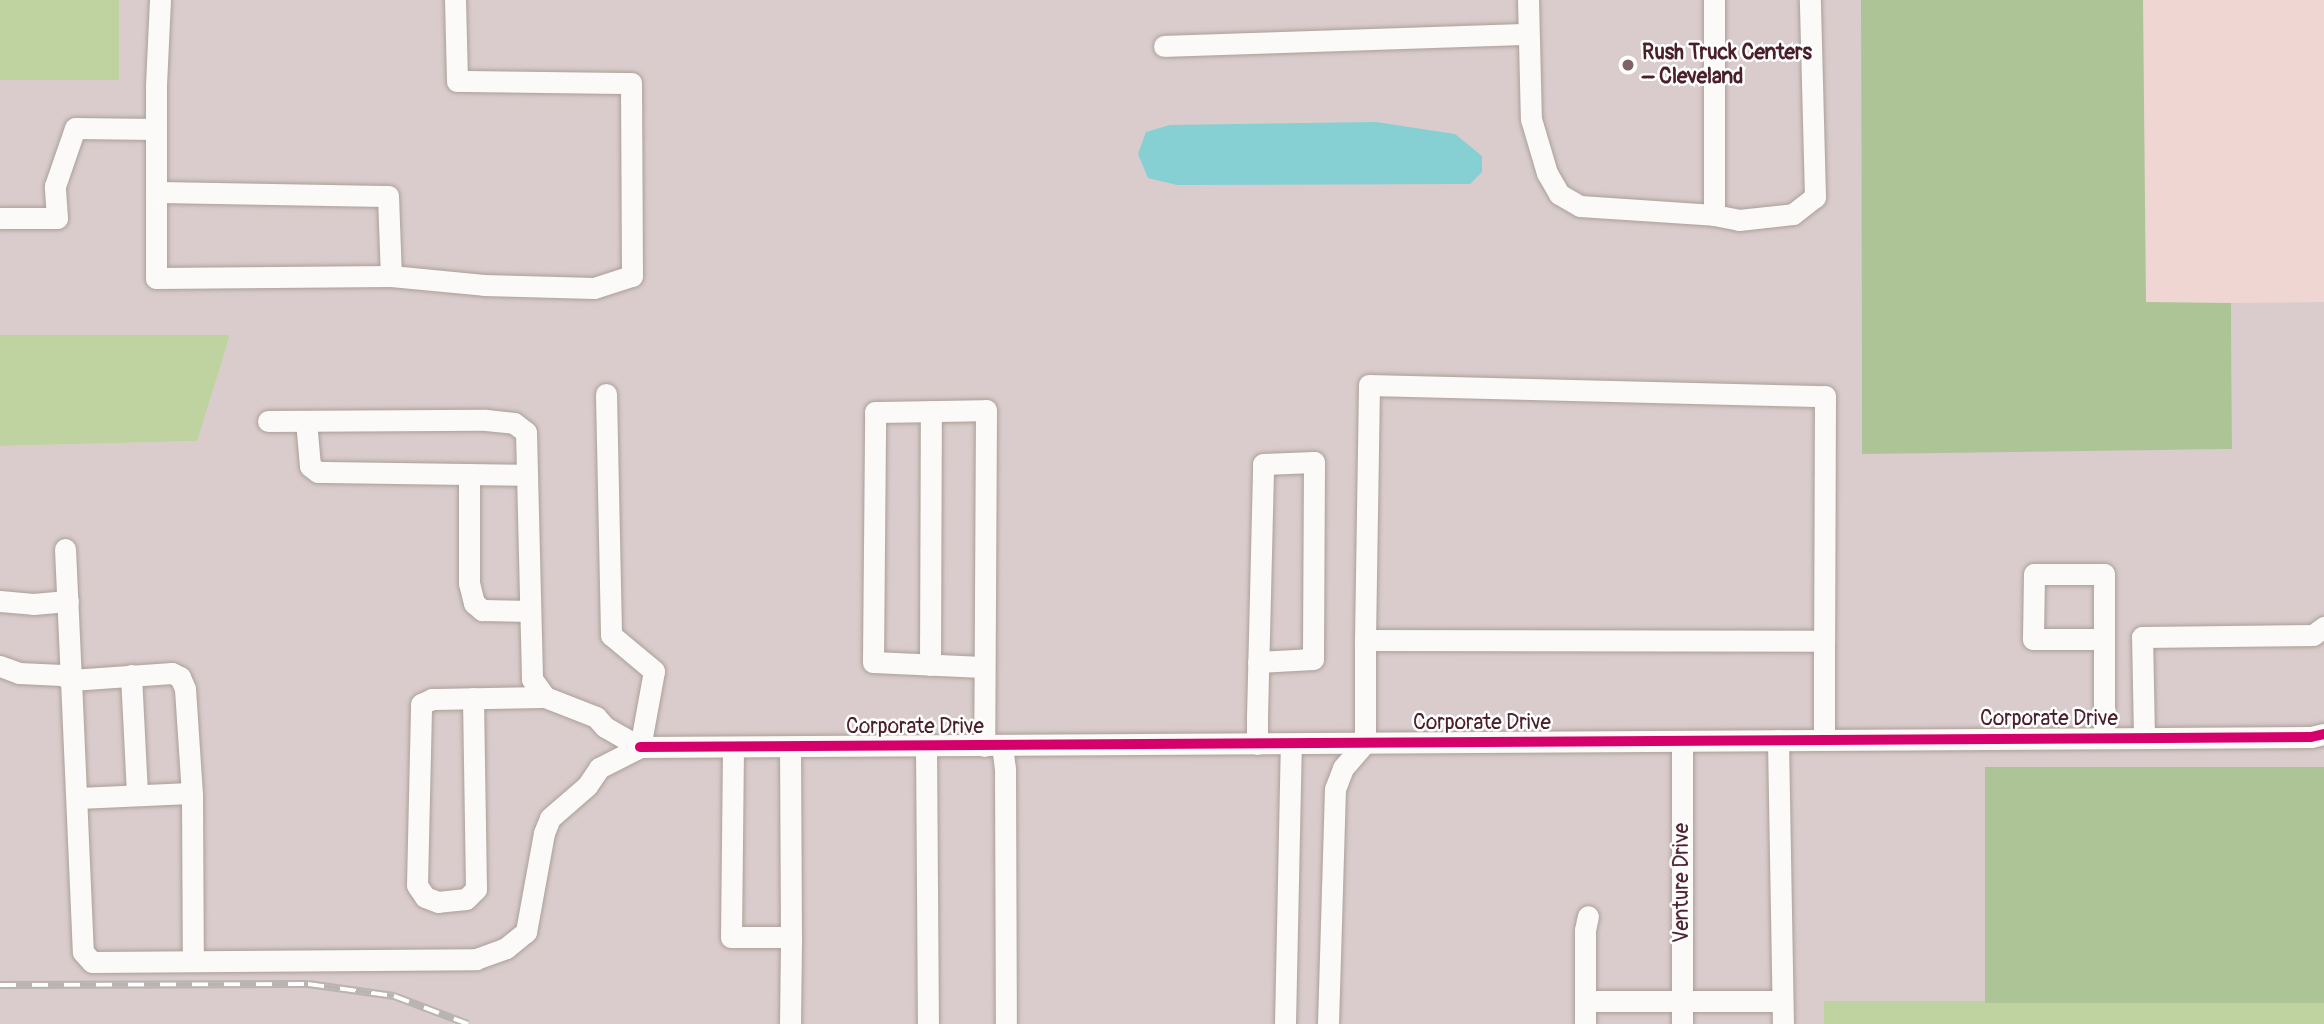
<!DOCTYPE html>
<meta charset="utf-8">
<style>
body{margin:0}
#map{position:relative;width:2324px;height:1024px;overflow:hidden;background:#e6dfcf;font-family:Pangolin,sans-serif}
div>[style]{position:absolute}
.built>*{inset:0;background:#efd6d3;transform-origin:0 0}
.industrial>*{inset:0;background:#dacccc}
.green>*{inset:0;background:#bed39f;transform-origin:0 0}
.forest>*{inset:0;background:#adc496;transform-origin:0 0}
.water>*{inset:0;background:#86d0d3}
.roads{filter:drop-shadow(0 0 2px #aaa099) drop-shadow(0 0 2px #aaa099)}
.minor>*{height:21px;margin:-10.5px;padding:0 10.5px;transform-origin:10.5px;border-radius:10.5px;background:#fbfaf8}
.rail>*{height:8px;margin-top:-4px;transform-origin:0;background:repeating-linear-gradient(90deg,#fff 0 16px,#b9b3b2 0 32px);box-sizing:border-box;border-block:2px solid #b9b3b2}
.cycleway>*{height:10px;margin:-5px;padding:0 5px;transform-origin:5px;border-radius:5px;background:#d6006c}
.dots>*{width:19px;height:19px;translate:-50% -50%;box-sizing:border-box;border:4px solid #fff;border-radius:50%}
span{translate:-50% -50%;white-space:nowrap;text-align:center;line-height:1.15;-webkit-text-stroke:5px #fff;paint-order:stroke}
.poi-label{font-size:21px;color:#4a1f2b;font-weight:700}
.left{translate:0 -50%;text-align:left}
.street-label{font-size:21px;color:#4a1f2b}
</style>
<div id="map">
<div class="built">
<div style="left:2143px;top:0;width:181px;height:303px"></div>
</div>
<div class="industrial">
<div style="clip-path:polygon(0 0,1861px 0,1862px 453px,2232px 449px,2231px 303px,2324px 302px,2324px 767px,1985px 773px,1990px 1002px,1824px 1001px,1824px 1024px,0 1024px,0 446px,196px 441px,230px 335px,0 335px)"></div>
</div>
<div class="green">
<div style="left:0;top:0;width:119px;height:80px"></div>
<div style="clip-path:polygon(0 335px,230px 335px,197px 441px,0 446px)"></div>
<div style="left:1824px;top:1001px;width:500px;height:23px"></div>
</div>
<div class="forest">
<div style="clip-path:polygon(1861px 0,2143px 0,2146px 302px,2231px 303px,2232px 449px,1862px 454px)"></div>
<div style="left:2324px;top:767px;width:236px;height:339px;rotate:90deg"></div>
</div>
<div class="water">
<div style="clip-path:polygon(1376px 122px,1455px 134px,1482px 156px,1482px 172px,1470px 184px,1177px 185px,1148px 178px,1138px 154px,1146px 132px,1170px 125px)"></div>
</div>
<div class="roads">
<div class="minor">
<div style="left:160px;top:0;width:86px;rotate:92.7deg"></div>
<div style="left:156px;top:86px;width:192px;rotate:90deg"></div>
<div style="left:156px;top:278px;width:235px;rotate:-0.5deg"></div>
<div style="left:391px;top:276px;width:93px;rotate:5.5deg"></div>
<div style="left:484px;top:285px;width:110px;rotate:1.6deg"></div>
<div style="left:594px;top:288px;width:40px;rotate:-18deg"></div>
<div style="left:632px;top:276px;width:193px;rotate:-90.3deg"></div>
<div style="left:631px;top:83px;width:174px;rotate:-179.3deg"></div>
<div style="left:457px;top:81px;width:81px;rotate:-91.4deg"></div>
<div style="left:1528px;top:0;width:119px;rotate:88.6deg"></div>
<div style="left:1531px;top:119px;width:56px;rotate:73.5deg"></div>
<div style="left:1547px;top:173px;width:24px;rotate:60deg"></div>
<div style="left:1559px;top:194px;width:24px;rotate:30deg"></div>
<div style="left:1580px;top:206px;width:134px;rotate:3.8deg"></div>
<div style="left:1714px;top:215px;width:25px;rotate:11deg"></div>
<div style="left:1739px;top:220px;width:54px;rotate:-6.3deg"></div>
<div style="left:1793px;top:214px;width:28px;rotate:-38deg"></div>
<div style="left:1815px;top:197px;width:197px;rotate:-91.5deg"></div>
<div style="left:1164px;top:46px;width:364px;rotate:-1.9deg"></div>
<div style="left:156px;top:192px;width:232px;rotate:1deg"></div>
<div style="left:388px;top:196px;width:80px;rotate:87.9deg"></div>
<div style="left:1714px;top:215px;width:215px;rotate:-90deg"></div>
<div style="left:0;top:218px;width:57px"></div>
<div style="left:57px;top:218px;width:32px;rotate:-94deg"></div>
<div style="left:55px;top:186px;width:61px;rotate:-71deg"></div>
<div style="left:75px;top:128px;width:81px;rotate:0.7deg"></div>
<div style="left:606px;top:394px;width:241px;rotate:88.8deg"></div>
<div style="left:611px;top:635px;width:56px;rotate:39.9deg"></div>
<div style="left:654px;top:671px;width:77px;rotate:100.4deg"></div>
<div style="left:268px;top:421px;width:218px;rotate:-0.3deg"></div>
<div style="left:486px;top:420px;width:28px;rotate:6deg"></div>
<div style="left:514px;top:423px;width:15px;rotate:37deg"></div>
<div style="left:526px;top:432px;width:247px;rotate:88.6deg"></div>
<div style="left:532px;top:679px;width:22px;rotate:54deg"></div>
<div style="left:545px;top:697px;width:55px;rotate:21.4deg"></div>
<div style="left:596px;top:717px;width:13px;rotate:48deg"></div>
<div style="left:605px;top:727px;width:40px;rotate:29.7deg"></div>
<div style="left:306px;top:421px;width:45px;rotate:84.9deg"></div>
<div style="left:310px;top:466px;width:10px;rotate:37deg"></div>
<div style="left:318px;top:472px;width:209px;rotate:0.8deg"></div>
<div style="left:469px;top:474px;width:109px;rotate:90deg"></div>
<div style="left:469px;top:583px;width:21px;rotate:76deg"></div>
<div style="left:474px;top:603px;width:11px;rotate:41deg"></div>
<div style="left:482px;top:610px;width:48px;rotate:1.2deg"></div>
<div style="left:65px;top:549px;width:131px;rotate:87.4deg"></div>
<div style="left:71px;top:680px;width:101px;rotate:-4deg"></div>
<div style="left:172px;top:673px;width:9px;rotate:27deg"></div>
<div style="left:180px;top:677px;width:13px;rotate:67deg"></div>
<div style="left:185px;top:689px;width:106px;rotate:86.2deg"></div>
<div style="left:192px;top:795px;width:166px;rotate:89.7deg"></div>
<div style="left:0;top:601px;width:33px;rotate:5deg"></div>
<div style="left:33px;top:604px;width:35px;rotate:-5deg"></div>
<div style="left:1365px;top:640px;width:255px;rotate:-89.1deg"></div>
<div style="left:1369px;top:385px;width:456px;rotate:1.4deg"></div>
<div style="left:1825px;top:396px;width:245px;rotate:90.2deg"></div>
<div style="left:930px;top:665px;width:254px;rotate:-89.8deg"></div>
<div style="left:0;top:666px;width:20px;rotate:20deg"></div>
<div style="left:19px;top:673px;width:43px;rotate:2.7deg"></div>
<div style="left:62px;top:675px;width:10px;rotate:29deg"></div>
<div style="left:71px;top:680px;width:272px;rotate:87.5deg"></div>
<div style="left:83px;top:952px;width:13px;rotate:48deg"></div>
<div style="left:92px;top:962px;width:384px;rotate:-0.4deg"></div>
<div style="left:476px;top:959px;width:32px;rotate:-20deg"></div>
<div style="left:506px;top:948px;width:26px;rotate:-39deg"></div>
<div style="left:526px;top:932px;width:101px;rotate:-79.7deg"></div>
<div style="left:544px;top:833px;width:16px;rotate:-68deg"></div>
<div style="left:550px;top:818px;width:49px;rotate:-40.9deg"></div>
<div style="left:587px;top:786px;width:22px;rotate:-56deg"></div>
<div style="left:599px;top:768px;width:46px;rotate:-27.1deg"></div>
<div style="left:640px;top:747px;width:1671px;rotate:-0.34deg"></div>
<div style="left:2311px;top:737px;width:13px;rotate:-13deg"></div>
<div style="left:983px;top:667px;width:110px;rotate:-177.4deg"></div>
<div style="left:873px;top:662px;width:250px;rotate:-89.5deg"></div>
<div style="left:875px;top:412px;width:111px;rotate:-1deg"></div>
<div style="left:986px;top:410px;width:336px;rotate:90.3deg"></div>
<div style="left:131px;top:675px;width:120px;rotate:87.1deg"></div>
<div style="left:473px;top:698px;width:191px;rotate:89.1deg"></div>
<div style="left:476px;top:889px;width:14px;rotate:135deg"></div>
<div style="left:466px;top:899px;width:28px;rotate:174deg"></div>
<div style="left:438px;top:902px;width:14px;rotate:-159deg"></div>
<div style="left:425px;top:897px;width:14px;rotate:-124deg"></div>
<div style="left:417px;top:885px;width:181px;rotate:-88.7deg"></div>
<div style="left:421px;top:704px;width:12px;rotate:-24deg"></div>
<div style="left:432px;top:699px;width:113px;rotate:-1deg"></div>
<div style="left:2104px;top:737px;width:163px;rotate:-90deg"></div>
<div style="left:2104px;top:574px;width:70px;rotate:180deg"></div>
<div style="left:2034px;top:574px;width:65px;rotate:90.9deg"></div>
<div style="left:2033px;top:639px;width:71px"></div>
<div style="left:2144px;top:737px;width:100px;rotate:-91.1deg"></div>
<div style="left:2142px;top:637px;width:171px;rotate:-0.7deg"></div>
<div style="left:2313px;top:635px;width:14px;rotate:-36deg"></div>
<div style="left:1778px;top:740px;width:284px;rotate:89deg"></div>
<div style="left:1257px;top:744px;width:27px;rotate:-90deg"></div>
<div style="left:1257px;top:717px;width:253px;rotate:-88.6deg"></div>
<div style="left:1263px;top:464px;width:51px;rotate:-2.2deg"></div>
<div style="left:1314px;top:462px;width:197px;rotate:90.3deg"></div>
<div style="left:1313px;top:659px;width:55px;rotate:176.9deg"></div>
<div style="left:926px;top:745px;width:279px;rotate:89.6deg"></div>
<div style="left:1002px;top:745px;width:23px;rotate:83deg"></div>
<div style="left:1005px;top:768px;width:256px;rotate:89.8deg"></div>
<div style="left:733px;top:747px;width:190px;rotate:90.6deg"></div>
<div style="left:731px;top:937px;width:60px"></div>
<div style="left:791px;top:937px;width:190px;rotate:-90.3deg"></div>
<div style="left:77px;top:798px;width:114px;rotate:-2.5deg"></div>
<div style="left:1585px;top:1001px;width:197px"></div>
<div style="left:790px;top:1024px;width:87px;rotate:-89.3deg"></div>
<div style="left:1285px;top:1024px;width:280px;rotate:-88.8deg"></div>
<div style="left:1328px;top:1024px;width:235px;rotate:-88.3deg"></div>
<div style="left:1335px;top:789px;width:22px;rotate:-69deg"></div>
<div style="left:1343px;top:768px;width:33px;rotate:-49deg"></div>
<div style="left:1365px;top:743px;width:103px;rotate:-90deg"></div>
<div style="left:1365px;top:640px;width:459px;rotate:0.1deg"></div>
<div style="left:1824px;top:641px;width:99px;rotate:90deg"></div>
<div style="left:1585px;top:1024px;width:94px;rotate:-90deg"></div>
<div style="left:1585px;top:930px;width:14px;rotate:-78deg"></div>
<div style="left:1682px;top:1024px;width:283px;rotate:-90deg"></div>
</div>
</div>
<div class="rail">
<div style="left:0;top:985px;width:308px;rotate:-0.2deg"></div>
<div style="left:308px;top:984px;width:87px;rotate:7.9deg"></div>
<div style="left:394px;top:996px;width:79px;rotate:20.7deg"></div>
</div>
<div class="cycleway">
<div style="left:640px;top:747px;width:1671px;rotate:-0.34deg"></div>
<div style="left:2311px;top:737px;width:13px;rotate:-13deg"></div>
</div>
<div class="dots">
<div style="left:1628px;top:65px;background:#816264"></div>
</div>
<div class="poi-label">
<span class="left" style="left:1642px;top:65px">Rush Truck Centers<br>– Cleveland</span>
</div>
<div class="street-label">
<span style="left:2049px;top:719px">Corporate Drive</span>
<span style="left:1482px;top:723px">Corporate Drive</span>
<span style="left:915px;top:727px">Corporate Drive</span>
<span style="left:1682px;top:883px;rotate:-90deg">Venture Drive</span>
</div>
</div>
